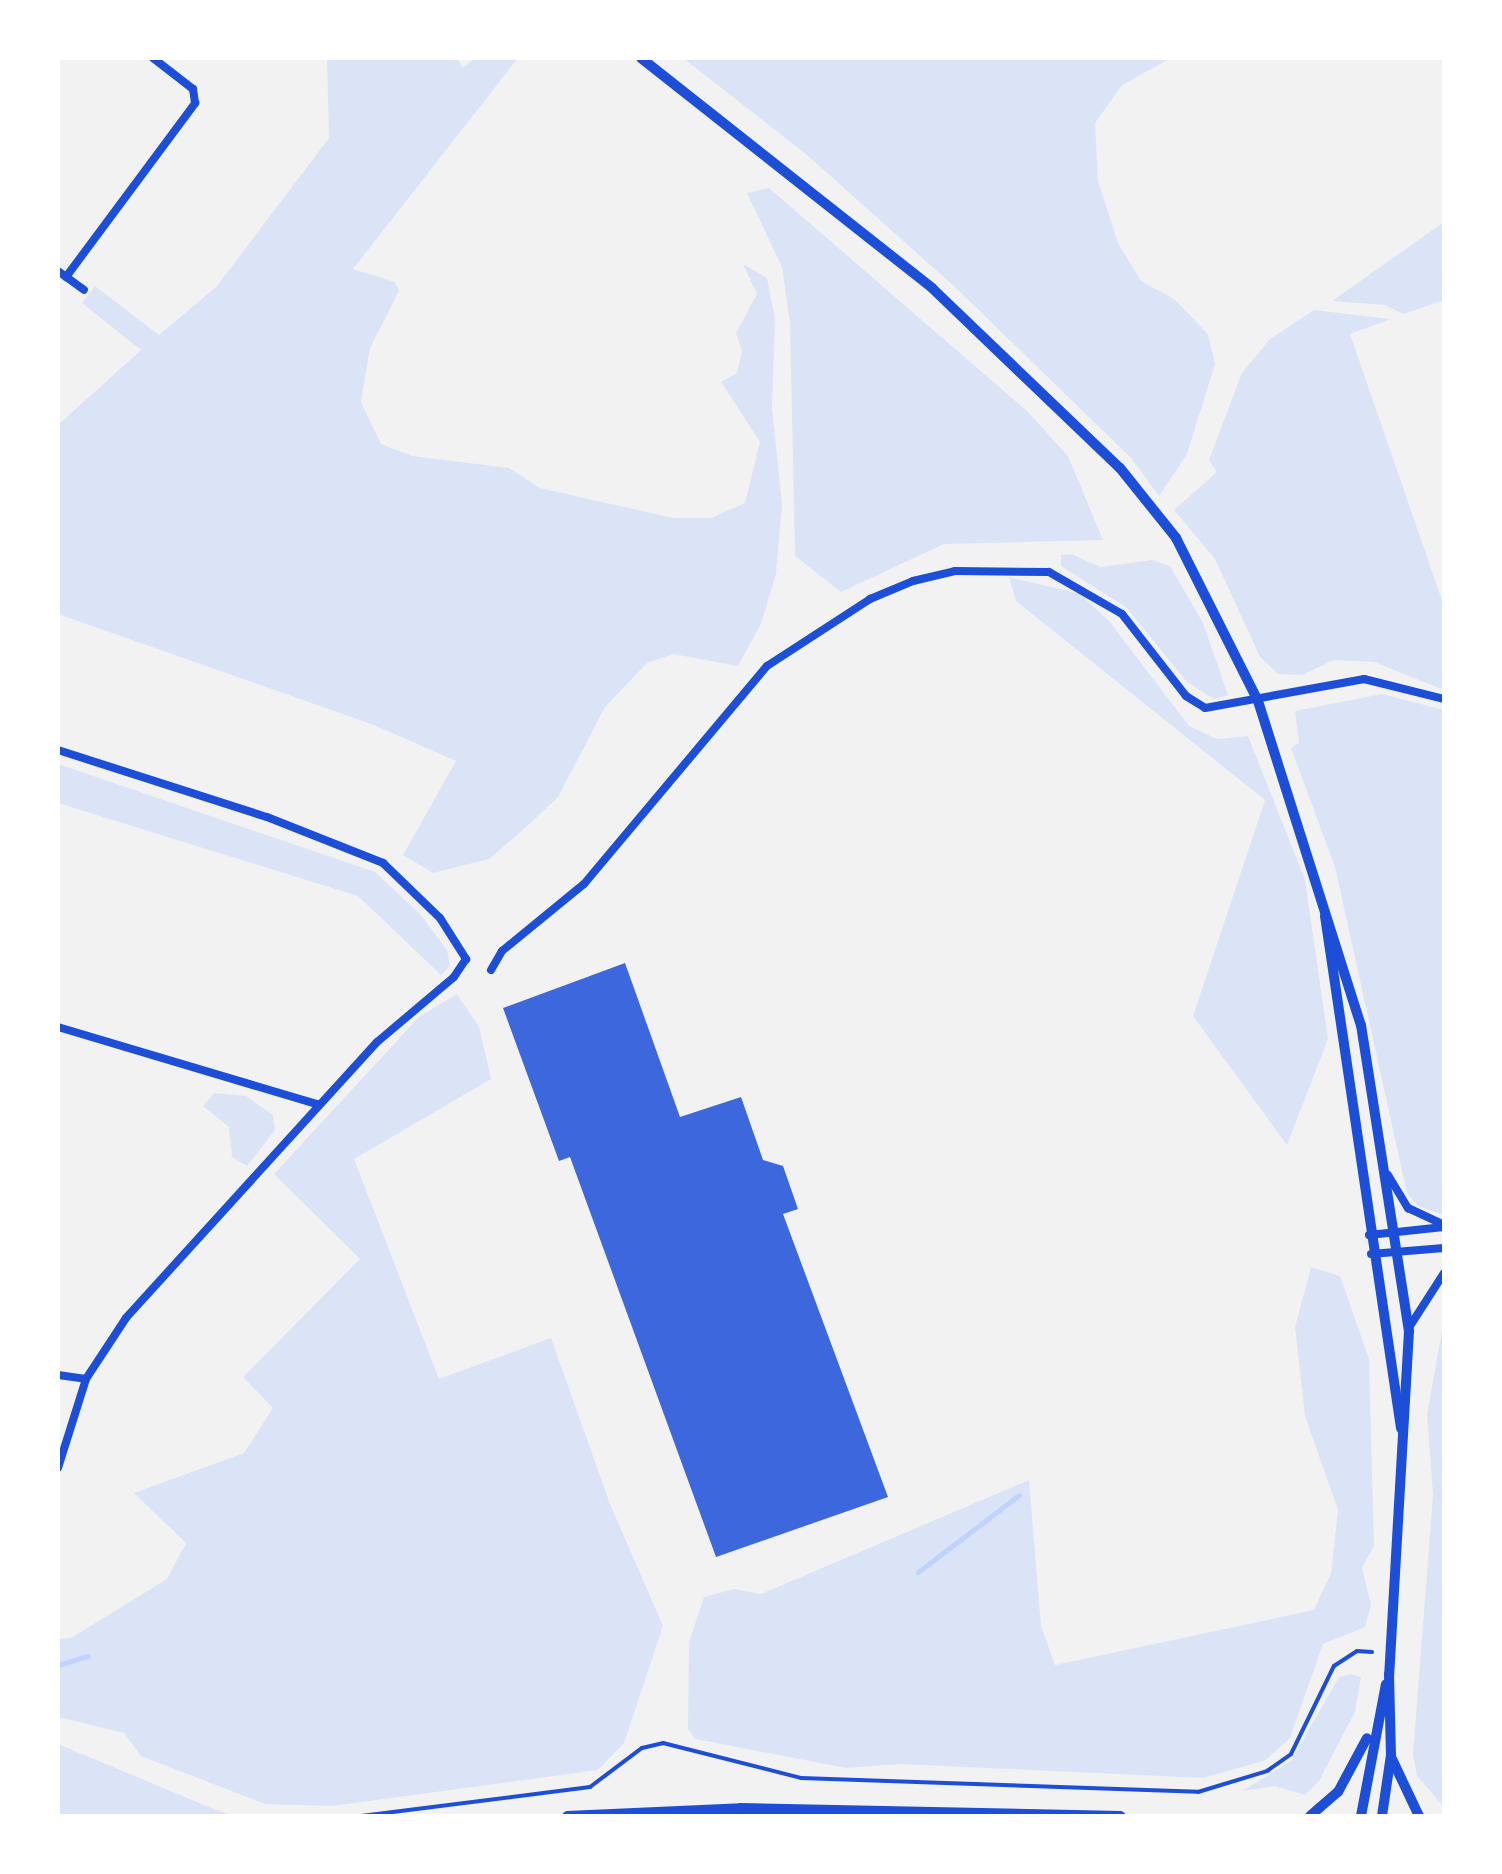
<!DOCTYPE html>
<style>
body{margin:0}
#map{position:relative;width:1502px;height:1874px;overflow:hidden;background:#f2f2f2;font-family:"Zilla Slab",serif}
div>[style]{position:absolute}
.green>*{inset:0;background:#dbe4f7}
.stream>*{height:5px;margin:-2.5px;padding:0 2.5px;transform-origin:2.5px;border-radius:2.5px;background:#bfd3fe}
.building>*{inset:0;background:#3d67dc}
.path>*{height:4px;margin:-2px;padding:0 2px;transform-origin:2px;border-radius:2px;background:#1d4ed8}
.minor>*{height:8px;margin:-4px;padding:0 4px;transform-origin:4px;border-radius:4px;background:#1d4ed8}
.tertiary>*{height:10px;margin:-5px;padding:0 5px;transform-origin:5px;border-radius:5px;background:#1d4ed8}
.secondary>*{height:11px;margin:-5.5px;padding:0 5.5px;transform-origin:5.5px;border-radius:5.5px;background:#1d4ed8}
span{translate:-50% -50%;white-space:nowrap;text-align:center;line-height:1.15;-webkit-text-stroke:8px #fff;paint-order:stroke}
.frame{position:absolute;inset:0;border:60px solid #fff;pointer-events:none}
</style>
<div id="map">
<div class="green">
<div style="clip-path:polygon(327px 58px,457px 58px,463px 68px,475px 58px,518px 58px,353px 269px,395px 282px,399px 291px,370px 348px,361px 402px,381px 444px,412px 456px,509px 468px,540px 488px,593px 500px,674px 518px,711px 518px,745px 503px,760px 442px,721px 382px,737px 373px,742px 351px,736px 333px,757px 294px,743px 264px,767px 278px,775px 319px,772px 407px,782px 504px,776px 574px,761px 624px,738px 666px,673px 654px,647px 663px,605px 707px,558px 797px,525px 828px,489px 859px,433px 873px,403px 855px,456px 761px,374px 725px,58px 614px,58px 425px,141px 350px,82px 303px,95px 286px,159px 335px,217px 286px,329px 138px)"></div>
<div style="clip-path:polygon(683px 58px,1171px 58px,1122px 85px,1095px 123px,1098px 181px,1118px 243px,1141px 281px,1174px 299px,1208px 334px,1215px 364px,1187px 454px,1159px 496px,1131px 458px,956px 288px,807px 155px)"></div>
<div style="clip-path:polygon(769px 188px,1027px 411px,1068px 456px,1103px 540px,944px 544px,841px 592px,795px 556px,790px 323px,782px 267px,747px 193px)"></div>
<div style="clip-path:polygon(1444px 222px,1444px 300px,1404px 314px,1385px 305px,1332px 301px)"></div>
<div style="clip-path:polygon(1314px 310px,1391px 319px,1350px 334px,1444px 606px,1444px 690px,1374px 662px,1334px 660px,1302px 675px,1278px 674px,1260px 657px,1215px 559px,1174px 510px,1217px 472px,1209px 460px,1242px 373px,1270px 339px)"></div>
<div style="clip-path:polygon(1071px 554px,1101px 567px,1152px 560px,1170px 566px,1203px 623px,1228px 695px,1214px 699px,1186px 681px,1127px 608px,1061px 566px,1061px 555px)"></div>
<div style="clip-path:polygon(1009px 577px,1080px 594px,1109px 621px,1189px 726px,1217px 739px,1248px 736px,1305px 880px,1328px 1039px,1287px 1145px,1193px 1016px,1265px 800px,1016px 601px)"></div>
<div style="clip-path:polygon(1382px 694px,1444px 710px,1444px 1215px,1418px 1206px,1407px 1193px,1335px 867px,1291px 748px,1299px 743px,1295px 711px)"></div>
<div style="clip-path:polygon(58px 764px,375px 872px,420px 914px,447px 950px,450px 966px,441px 975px,358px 896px,58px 803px)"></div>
<div style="clip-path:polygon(457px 994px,479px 1027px,491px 1079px,354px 1159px,439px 1379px,551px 1338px,610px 1504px,663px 1626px,624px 1743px,598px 1770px,332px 1806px,265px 1804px,141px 1756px,124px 1733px,58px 1717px,58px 1639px,71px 1638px,167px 1579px,186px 1543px,134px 1493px,244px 1453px,273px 1408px,243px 1377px,360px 1259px,274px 1174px,419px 1017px)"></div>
<div style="clip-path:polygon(214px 1093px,246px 1096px,273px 1115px,275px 1130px,247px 1166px,232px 1157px,229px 1127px,203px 1106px)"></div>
<div style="clip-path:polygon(1311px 1267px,1340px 1276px,1369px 1359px,1374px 1546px,1362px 1568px,1371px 1605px,1365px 1627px,1323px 1644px,1290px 1738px,1266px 1760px,1203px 1778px,900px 1764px,846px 1768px,695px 1739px,688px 1729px,689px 1642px,704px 1597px,734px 1589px,761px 1594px,1029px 1480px,1041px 1626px,1055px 1665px,1314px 1610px,1331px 1573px,1338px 1510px,1305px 1416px,1295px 1327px)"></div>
<div style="clip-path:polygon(1444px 1320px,1444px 1807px,1417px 1776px,1413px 1754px,1433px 1495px,1427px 1414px)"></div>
<div style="clip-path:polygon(1351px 1674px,1361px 1677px,1355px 1712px,1319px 1781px,1305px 1795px,1275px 1786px,1242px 1791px,1291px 1761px,1339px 1677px)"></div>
<div style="clip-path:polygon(58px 1744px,216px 1810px,233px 1816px,58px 1816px)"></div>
</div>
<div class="stream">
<div style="left:918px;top:1572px;width:127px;rotate:-37.3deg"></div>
<div style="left:58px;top:1665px;width:31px;rotate:-17deg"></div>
</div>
<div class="building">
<div style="clip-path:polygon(625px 963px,680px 1117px,741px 1097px,763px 1160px,783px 1166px,798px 1209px,783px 1214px,888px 1497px,716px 1557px,570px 1157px,559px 1161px,503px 1008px)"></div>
</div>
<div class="path">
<div style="left:361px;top:1816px;width:231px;rotate:-7.2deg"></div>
<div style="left:590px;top:1787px;width:65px;rotate:-36.9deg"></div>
<div style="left:642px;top:1748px;width:22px;rotate:-13deg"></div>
<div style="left:663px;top:1743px;width:142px;rotate:14.2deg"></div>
<div style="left:801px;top:1778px;width:397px;rotate:2deg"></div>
<div style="left:1198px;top:1792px;width:72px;rotate:-16.9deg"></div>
<div style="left:1267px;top:1771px;width:29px;rotate:-35deg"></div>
<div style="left:1291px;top:1754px;width:98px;rotate:-64deg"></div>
<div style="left:1334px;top:1666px;width:27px;rotate:-33deg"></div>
<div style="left:1357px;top:1651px;width:15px;rotate:4deg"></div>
</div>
<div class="minor">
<div style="left:58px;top:271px;width:32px;rotate:36deg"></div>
<div style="left:66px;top:277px;width:217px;rotate:-53.4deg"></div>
<div style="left:195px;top:103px;width:14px;rotate:-98deg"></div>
<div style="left:193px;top:89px;width:51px;rotate:-142.2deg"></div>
<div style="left:58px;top:750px;width:219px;rotate:17.8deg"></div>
<div style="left:267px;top:817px;width:125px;rotate:21.6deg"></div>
<div style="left:383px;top:863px;width:79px;rotate:44deg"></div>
<div style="left:440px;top:918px;width:49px;rotate:57.6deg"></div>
<div style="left:466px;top:959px;width:22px;rotate:124deg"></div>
<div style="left:454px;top:977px;width:101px;rotate:139.8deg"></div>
<div style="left:377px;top:1042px;width:373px;rotate:132.3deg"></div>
<div style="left:126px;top:1318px;width:73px;rotate:123.3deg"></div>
<div style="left:86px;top:1379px;width:93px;rotate:107.5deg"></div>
<div style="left:491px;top:970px;width:22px;rotate:-60deg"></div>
<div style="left:502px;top:951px;width:106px;rotate:-39.3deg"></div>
<div style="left:584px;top:884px;width:285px;rotate:-50deg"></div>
<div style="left:767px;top:666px;width:123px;rotate:-33deg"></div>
<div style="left:870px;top:599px;width:47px;rotate:-22.7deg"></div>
<div style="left:913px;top:581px;width:43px;rotate:-13.4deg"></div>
<div style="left:955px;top:571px;width:94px;rotate:0.6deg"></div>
<div style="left:1049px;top:572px;width:84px;rotate:29.9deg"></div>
<div style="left:1122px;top:614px;width:104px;rotate:52deg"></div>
<div style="left:1186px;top:696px;width:22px;rotate:32deg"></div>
<div style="left:1205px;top:708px;width:162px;rotate:-10.3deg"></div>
<div style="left:1364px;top:679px;width:82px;rotate:14deg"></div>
<div style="left:58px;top:1027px;width:272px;rotate:16.6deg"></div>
<div style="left:1388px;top:1175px;width:39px;rotate:59deg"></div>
<div style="left:1408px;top:1208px;width:40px;rotate:25deg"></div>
<div style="left:1369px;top:1235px;width:75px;rotate:-6.1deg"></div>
<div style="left:1371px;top:1254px;width:73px;rotate:-4.7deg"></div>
<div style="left:1410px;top:1326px;width:63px;rotate:-57.3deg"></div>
<div style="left:58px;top:1375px;width:28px;rotate:8deg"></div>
</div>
<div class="tertiary">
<div style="left:641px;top:58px;width:371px;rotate:38.3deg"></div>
<div style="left:932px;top:288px;width:260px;rotate:43.8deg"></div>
<div style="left:1120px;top:468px;width:90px;rotate:51.3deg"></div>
<div style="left:1176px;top:538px;width:182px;rotate:63.3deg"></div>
<div style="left:1258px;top:701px;width:340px;rotate:72.4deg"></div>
<div style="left:1361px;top:1025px;width:310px;rotate:81.1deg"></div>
<div style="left:1409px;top:1331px;width:344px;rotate:93.3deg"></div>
<div style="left:1389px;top:1674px;width:81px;rotate:88.6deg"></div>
<div style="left:1391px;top:1755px;width:62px;rotate:98.4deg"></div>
<div style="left:1325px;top:916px;width:518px;rotate:81.56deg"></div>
<div style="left:1392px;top:1759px;width:63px;rotate:64.7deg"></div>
<div style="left:1310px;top:1816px;width:37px;rotate:-41deg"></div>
<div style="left:1338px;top:1792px;width:61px;rotate:-61.8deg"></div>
<div style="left:1361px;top:1816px;width:134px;rotate:-79.3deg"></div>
</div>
<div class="secondary">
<div style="left:567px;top:1816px;width:173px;rotate:-2.6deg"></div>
<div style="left:740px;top:1808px;width:380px;rotate:1.2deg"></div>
</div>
<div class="frame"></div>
</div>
